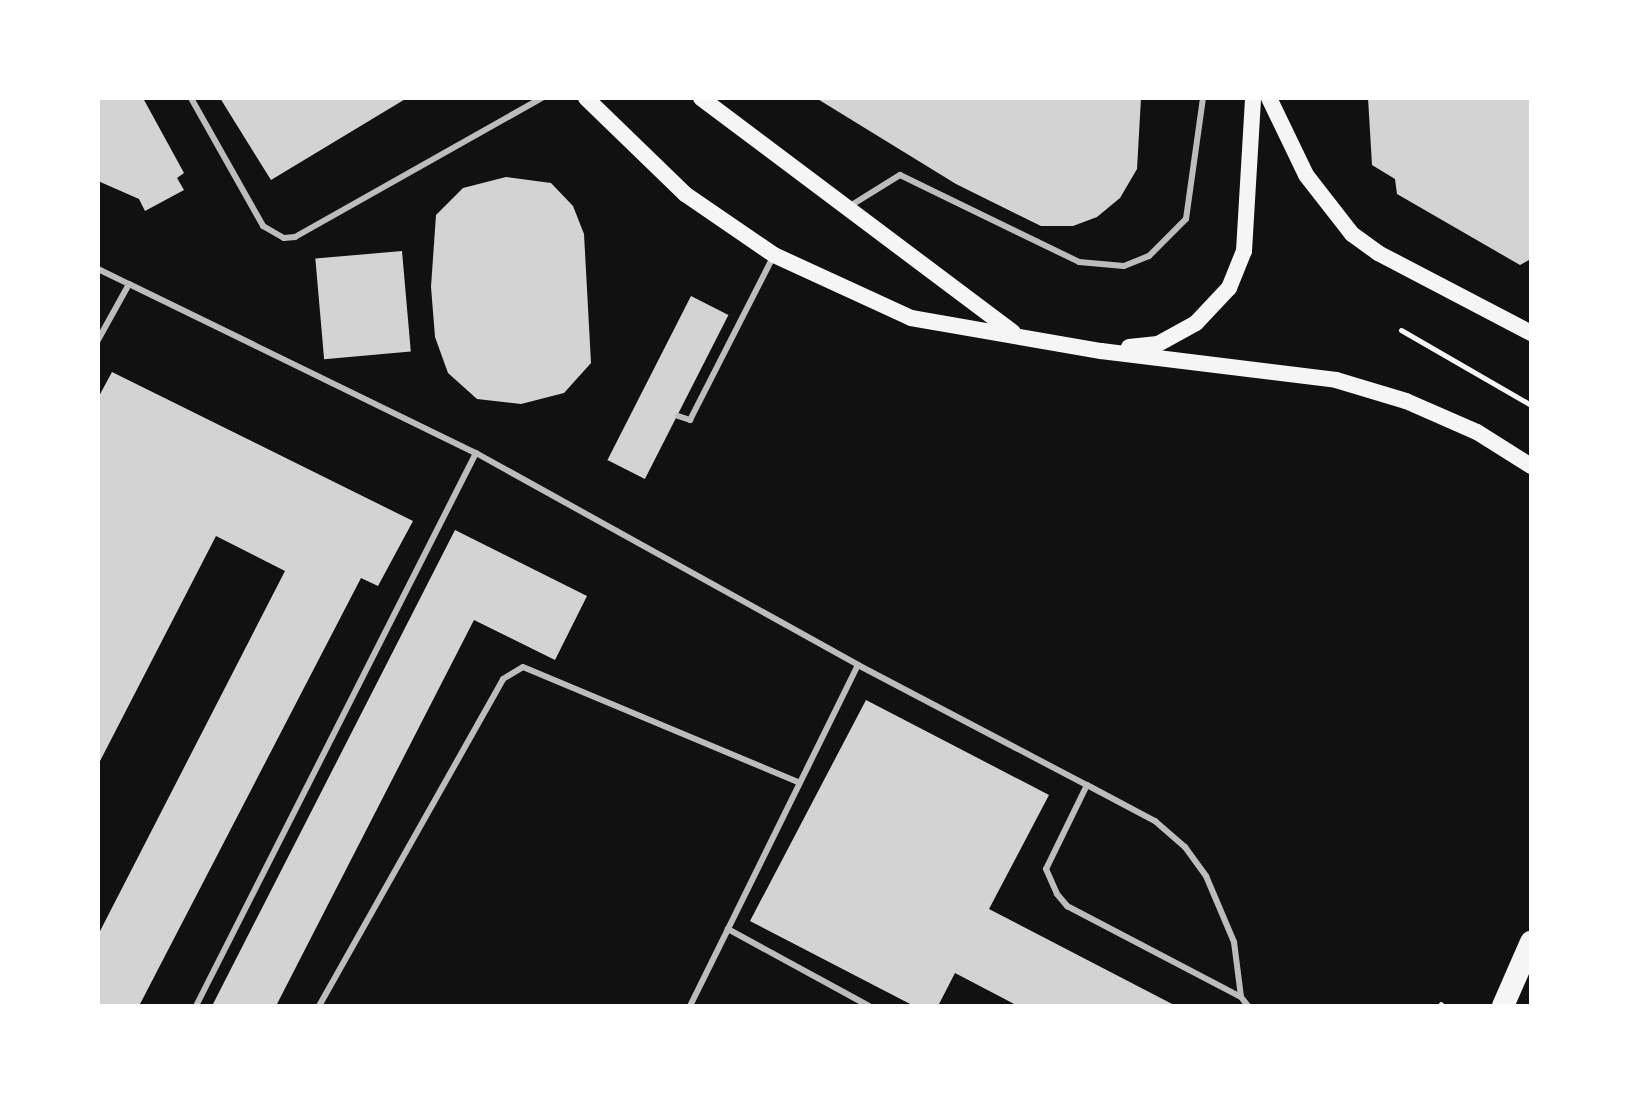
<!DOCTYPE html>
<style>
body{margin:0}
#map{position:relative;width:1629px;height:1104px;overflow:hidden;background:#111;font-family:"Open Sans",sans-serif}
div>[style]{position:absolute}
.building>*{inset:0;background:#d3d3d3;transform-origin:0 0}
.path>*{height:5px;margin:-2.5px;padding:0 2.5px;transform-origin:2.5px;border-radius:2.5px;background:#f5f5f5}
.service>*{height:6px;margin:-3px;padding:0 3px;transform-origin:3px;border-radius:3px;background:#bcbcbc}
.secondary>*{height:16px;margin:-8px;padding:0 8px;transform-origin:8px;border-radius:8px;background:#f5f5f5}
.trunk>*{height:22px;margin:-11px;padding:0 11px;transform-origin:11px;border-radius:11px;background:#f5f5f5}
span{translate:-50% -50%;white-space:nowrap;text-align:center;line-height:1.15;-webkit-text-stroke:8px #fff;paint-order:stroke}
.frame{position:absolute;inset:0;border:100px solid #fff;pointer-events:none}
</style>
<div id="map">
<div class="building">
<div style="clip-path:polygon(98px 98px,143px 98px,184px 173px,177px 178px,184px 190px,145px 211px,139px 199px,98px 181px)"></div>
<div style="clip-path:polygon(220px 98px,407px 98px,271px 180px)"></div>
<div style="clip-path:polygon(816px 98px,1141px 98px,1137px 169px,1120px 198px,1097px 217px,1073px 226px,1041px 226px,956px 184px)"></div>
<div style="clip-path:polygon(1368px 98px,1531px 98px,1531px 259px,1520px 265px,1397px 194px,1395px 179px,1372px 165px)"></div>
<div style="clip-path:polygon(506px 177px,551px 183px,573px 206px,584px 234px,591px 363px,564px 393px,521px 404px,477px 399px,448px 373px,435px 337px,431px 287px,436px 215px,463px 188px)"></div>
<div style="left:402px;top:251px;width:101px;height:87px;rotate:85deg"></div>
<div style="left:691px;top:296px;width:42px;height:184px;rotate:27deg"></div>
<div style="clip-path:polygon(112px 372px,413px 521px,378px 586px,361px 578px,139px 1006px,98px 1006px,98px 935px,285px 571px,216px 536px,98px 765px,98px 398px)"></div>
<div style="clip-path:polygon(455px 530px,587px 596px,555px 660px,474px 620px,276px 1006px,212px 1006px)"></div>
<div style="clip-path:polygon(866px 700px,1049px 795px,989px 909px,1176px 1006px,1018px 1006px,955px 973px,938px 1006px,914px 1006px,750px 921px)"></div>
</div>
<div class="path">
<div style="left:1401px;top:330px;width:150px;rotate:30deg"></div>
<div style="left:1440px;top:1006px;width:2px;rotate:-63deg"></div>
</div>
<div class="service">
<div style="left:191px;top:98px;width:147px;rotate:60.6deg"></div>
<div style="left:263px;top:226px;width:24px;rotate:30deg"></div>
<div style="left:284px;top:238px;width:11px;rotate:-5deg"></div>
<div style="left:295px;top:237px;width:283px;rotate:-29.4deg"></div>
<div style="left:850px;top:206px;width:59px;rotate:-31.8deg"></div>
<div style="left:900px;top:175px;width:199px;rotate:25.9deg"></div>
<div style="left:1079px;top:262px;width:45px;rotate:5.1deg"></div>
<div style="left:1124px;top:266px;width:27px;rotate:-22deg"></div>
<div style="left:1149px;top:256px;width:52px;rotate:-45deg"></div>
<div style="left:1186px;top:219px;width:122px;rotate:-82deg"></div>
<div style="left:98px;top:269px;width:34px;rotate:26deg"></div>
<div style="left:98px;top:340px;width:64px;rotate:-61deg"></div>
<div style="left:129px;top:284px;width:386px;rotate:26deg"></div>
<div style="left:476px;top:453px;width:437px;rotate:29deg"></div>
<div style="left:678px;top:416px;width:13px;rotate:18deg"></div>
<div style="left:690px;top:420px;width:185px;rotate:-63deg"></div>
<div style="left:1087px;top:785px;width:77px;rotate:27.9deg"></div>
<div style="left:1155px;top:821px;width:40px;rotate:41deg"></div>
<div style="left:1185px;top:847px;width:36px;rotate:54deg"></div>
<div style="left:1206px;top:876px;width:72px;rotate:67deg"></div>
<div style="left:1234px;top:942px;width:55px;rotate:82.7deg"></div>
<div style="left:196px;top:1006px;width:620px;rotate:-63.15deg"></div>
<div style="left:319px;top:1006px;width:375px;rotate:-60.6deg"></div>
<div style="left:503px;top:679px;width:23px;rotate:-31deg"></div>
<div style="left:523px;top:667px;width:298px;rotate:22.7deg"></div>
<div style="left:690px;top:1006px;width:86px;rotate:-63.7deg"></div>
<div style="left:869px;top:1006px;width:161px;rotate:-151.4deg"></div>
<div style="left:728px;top:929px;width:294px;rotate:-63.8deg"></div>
<div style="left:858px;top:665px;width:259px;rotate:27.7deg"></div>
<div style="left:1087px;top:785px;width:93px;rotate:116deg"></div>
<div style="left:1046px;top:869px;width:27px;rotate:66deg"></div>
<div style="left:1057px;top:894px;width:16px;rotate:50deg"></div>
<div style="left:1067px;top:906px;width:196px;rotate:27.6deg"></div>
<div style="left:1241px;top:997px;width:11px;rotate:52deg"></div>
</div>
<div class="secondary">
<div style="left:586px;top:98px;width:138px;rotate:44.1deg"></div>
<div style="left:685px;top:194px;width:108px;rotate:34.4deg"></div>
<div style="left:774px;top:255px;width:151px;rotate:24.7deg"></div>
<div style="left:911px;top:318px;width:193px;rotate:9.9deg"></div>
<div style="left:1101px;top:351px;width:237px;rotate:7deg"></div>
<div style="left:1336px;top:380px;width:73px;rotate:16.7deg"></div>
<div style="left:1406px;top:401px;width:77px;rotate:23.6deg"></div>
<div style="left:1477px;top:432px;width:64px;rotate:32.2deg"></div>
<div style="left:701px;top:98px;width:390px;rotate:36.9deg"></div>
<div style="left:1269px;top:98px;width:85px;rotate:64.3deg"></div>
<div style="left:1306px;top:175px;width:75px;rotate:52.1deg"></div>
<div style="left:1352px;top:234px;width:32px;rotate:36deg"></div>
<div style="left:1378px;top:253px;width:173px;rotate:27.6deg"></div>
<div style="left:1129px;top:347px;width:29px;rotate:-6deg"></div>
<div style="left:1158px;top:344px;width:43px;rotate:-28.9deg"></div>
<div style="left:1196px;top:323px;width:48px;rotate:-46.7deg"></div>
<div style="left:1229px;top:288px;width:40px;rotate:-68deg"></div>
<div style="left:1244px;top:251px;width:153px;rotate:-86.6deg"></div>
</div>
<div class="trunk">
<div style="left:1503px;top:1006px;width:70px;rotate:-66.4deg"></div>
</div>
<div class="frame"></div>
</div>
